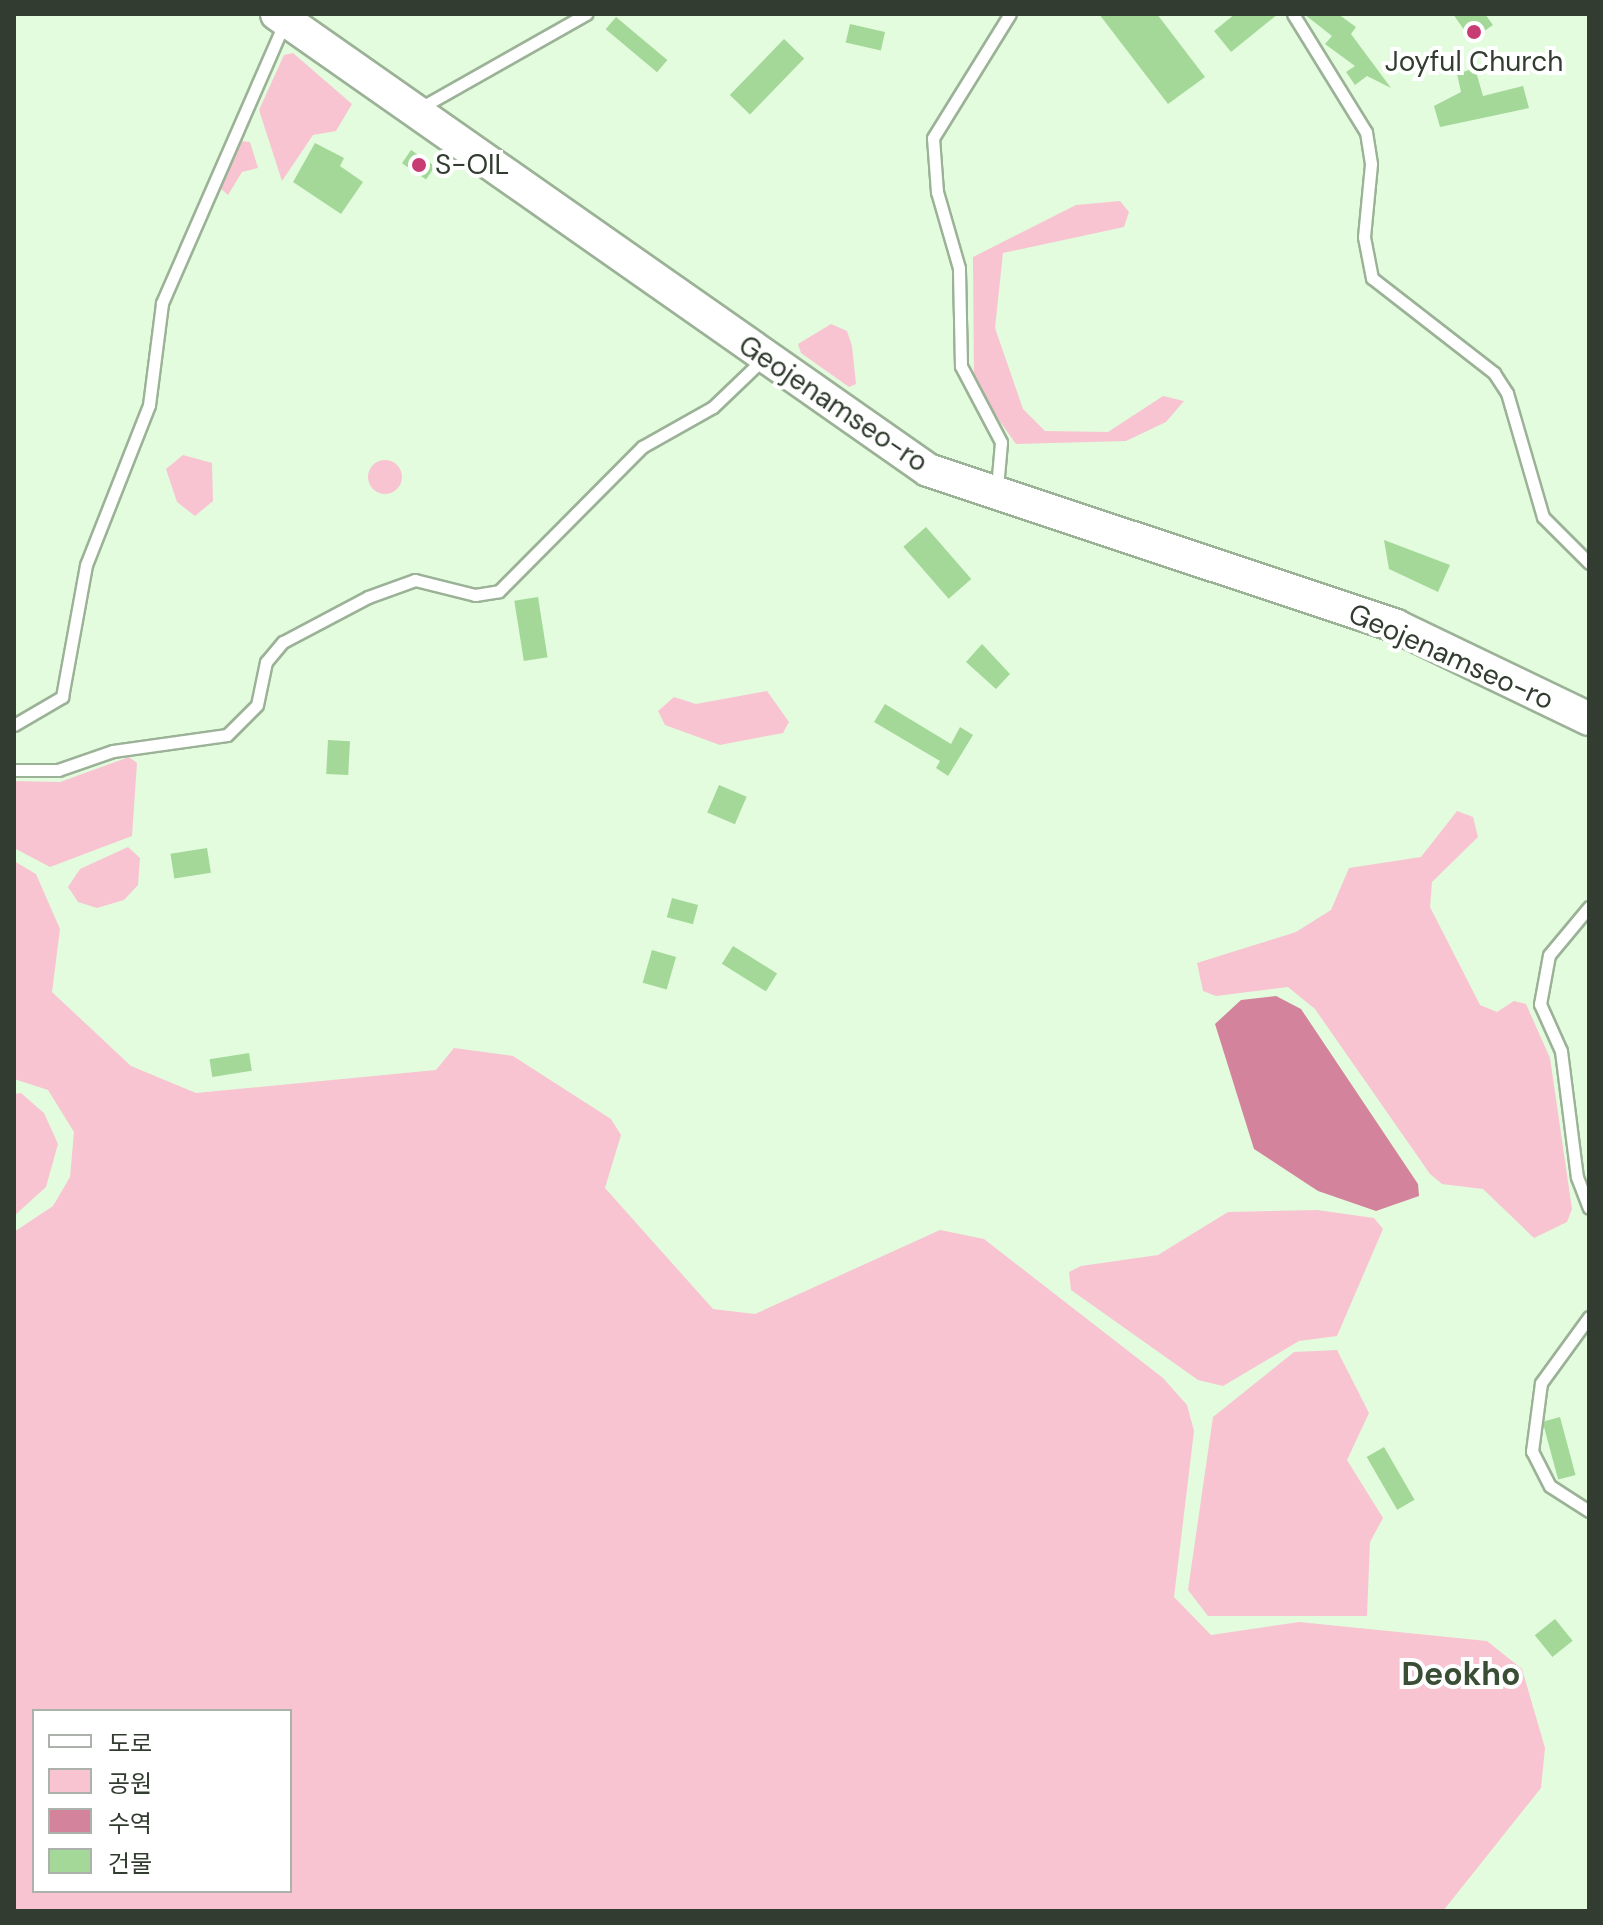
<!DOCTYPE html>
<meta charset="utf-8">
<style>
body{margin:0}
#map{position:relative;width:1603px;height:1925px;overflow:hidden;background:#e3fcde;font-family:"DM Sans","Noto Sans KR",sans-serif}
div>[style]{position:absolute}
.green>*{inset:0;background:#f8c4d2}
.round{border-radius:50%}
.water>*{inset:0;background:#d3839b}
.building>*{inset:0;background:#a3d898;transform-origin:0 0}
.roads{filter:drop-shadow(2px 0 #9bb297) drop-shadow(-2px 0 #9bb297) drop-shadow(0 2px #9bb297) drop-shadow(0 -2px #9bb297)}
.service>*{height:11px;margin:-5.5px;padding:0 5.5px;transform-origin:5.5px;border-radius:5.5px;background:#fff}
.secondary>*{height:32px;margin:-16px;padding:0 16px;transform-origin:16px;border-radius:16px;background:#fff}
.dots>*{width:22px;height:22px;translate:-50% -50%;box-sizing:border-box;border:4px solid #fff;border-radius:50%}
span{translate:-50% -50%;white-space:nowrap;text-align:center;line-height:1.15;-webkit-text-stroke:8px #fff;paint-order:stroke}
.poi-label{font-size:28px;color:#323c30}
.left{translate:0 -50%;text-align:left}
.street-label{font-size:28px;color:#323c30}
.quarter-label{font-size:32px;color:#3a4e36;font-weight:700}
.frame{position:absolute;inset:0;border:16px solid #323c30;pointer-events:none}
.legend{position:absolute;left:32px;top:1709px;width:260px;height:184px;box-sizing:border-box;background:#fff;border:2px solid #adb1ac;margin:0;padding:10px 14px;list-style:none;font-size:24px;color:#323c30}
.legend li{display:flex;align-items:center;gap:16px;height:40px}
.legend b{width:40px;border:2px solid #adb1ac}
</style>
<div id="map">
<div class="green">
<div style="clip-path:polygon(293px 53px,352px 104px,336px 131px,313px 135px,282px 181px,259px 110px,284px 55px)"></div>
<div style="clip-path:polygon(241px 141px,250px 142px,258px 168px,242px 172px,228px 195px,220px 188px)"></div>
<div style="clip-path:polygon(1120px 201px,1129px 212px,1124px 227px,1003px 253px,995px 328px,1023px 409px,1045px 431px,1108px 432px,1163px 396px,1184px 401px,1166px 422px,1126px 441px,1016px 444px,974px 385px,973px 257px,1076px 205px)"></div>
<div style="clip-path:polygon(831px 324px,847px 331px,852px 346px,856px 384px,849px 387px,801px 353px,798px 344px)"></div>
<div style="clip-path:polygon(183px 455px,212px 463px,213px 501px,195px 516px,177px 502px,166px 469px)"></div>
<div class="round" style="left:368px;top:460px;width:34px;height:34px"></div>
<div style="clip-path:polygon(767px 691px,789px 722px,783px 733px,720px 745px,665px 725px,658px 711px,674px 697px,696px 704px)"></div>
<div style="clip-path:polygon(129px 757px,137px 763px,132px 836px,50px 867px,14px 848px,14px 781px,60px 782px)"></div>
<div style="clip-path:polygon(1457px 811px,1473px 817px,1478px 837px,1432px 882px,1430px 907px,1480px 1005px,1497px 1012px,1514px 1001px,1526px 1004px,1550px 1058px,1572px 1209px,1567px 1222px,1534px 1238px,1483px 1189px,1442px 1184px,1430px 1174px,1315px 1009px,1288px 987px,1216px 996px,1203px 991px,1197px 963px,1296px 932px,1331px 910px,1349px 868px,1421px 857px)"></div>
<div style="clip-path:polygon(128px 847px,140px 858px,138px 885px,124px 900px,97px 908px,78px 902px,68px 887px,80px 869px)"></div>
<div style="clip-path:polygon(evenodd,14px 861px,36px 874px,60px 929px,52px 992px,131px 1066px,196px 1093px,436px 1070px,454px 1048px,513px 1056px,611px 1119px,621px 1135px,605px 1188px,713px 1309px,755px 1314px,940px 1230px,984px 1239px,1163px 1378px,1187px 1405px,1194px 1431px,1174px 1597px,1211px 1635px,1299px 1622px,1487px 1641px,1522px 1669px,1545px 1748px,1541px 1788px,1443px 1911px,14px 1911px,14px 1232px,53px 1206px,70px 1177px,74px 1132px,48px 1090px,14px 1079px,14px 861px,34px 1711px,290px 1711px,290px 1891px,34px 1891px,34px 1711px)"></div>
<div style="clip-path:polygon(21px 1093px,44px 1113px,58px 1144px,46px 1187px,14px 1216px,14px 1094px)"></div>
<div style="clip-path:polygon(1317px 1210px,1374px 1218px,1383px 1229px,1337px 1336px,1299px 1341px,1223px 1386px,1198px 1380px,1071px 1290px,1069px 1272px,1081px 1266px,1158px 1255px,1228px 1212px)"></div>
<div style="clip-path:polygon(1337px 1350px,1369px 1413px,1347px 1460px,1383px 1518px,1370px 1542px,1367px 1616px,1208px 1616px,1188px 1590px,1213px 1417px,1294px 1352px)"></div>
</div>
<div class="water">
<div style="clip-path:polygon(1276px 996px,1301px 1009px,1418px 1184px,1419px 1196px,1376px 1211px,1318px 1191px,1254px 1149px,1215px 1024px,1241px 1000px)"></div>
</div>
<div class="building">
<div style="clip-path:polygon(1099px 14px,1157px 14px,1205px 77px,1168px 104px)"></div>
<div style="clip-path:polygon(1235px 14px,1278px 14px,1231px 52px,1214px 31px)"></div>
<div style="clip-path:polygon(1304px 14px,1338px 14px,1356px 27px,1351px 34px,1391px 88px,1367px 76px,1355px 85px,1346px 72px,1355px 66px,1325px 44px,1332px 36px)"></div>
<div style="clip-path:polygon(1453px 14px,1485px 14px,1493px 25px,1471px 40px)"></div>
<div style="left:616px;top:17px;width:67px;height:16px;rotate:40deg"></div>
<div style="left:850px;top:24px;width:36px;height:19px;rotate:13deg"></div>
<div style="left:784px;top:39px;width:28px;height:78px;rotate:44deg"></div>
<div style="clip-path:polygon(1475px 68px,1483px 96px,1523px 86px,1529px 108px,1440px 127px,1434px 106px,1461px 92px,1457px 74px)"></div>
<div style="clip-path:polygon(315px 143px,344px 158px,340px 166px,363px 182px,341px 214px,293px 182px)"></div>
<div style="left:411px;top:150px;width:29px;height:16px;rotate:34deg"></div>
<div style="left:926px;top:527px;width:69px;height:30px;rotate:49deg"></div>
<div style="clip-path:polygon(1384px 540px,1450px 565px,1438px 592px,1389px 569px)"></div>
<div style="left:538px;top:597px;width:61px;height:24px;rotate:81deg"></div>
<div style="clip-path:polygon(982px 644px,1010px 674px,996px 689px,966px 662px)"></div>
<div style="clip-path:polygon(885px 704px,951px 744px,960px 727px,973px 735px,948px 776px,936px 768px,940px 761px,874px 722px)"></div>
<div style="left:328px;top:740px;width:22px;height:34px;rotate:3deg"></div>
<div style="left:719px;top:785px;width:30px;height:30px;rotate:23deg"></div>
<div style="left:207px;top:848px;width:25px;height:37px;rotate:81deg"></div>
<div style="left:672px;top:898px;width:27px;height:20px;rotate:15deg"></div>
<div style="left:733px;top:946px;width:52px;height:21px;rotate:32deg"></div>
<div style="left:652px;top:950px;width:25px;height:34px;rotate:16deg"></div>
<div style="left:249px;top:1053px;width:18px;height:40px;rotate:81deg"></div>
<div style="left:1560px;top:1417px;width:60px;height:18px;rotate:75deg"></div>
<div style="left:1384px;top:1447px;width:61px;height:20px;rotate:60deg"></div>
<div style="left:1555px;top:1619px;width:28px;height:26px;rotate:51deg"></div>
</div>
<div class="roads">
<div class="service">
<div style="left:1293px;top:14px;width:139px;rotate:58.3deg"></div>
<div style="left:1366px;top:132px;width:32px;rotate:81deg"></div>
<div style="left:1371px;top:164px;width:73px;rotate:95.5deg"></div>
<div style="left:1364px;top:237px;width:42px;rotate:79deg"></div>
<div style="left:1372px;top:278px;width:155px;rotate:37.9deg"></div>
<div style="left:1494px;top:373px;width:24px;rotate:57deg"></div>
<div style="left:1507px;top:393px;width:129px;rotate:73.8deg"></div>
<div style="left:1543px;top:517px;width:65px;rotate:45deg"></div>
<div style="left:420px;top:108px;width:191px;rotate:-29.5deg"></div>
<div style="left:997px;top:488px;width:46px;rotate:-85deg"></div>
<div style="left:1001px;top:442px;width:86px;rotate:-117.8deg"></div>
<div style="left:961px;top:366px;width:98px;rotate:-91.2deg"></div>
<div style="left:959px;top:268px;width:79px;rotate:-106.1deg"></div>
<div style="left:937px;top:192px;width:54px;rotate:-94.2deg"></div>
<div style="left:933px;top:138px;width:146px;rotate:-58.2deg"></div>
<div style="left:14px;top:725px;width:56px;rotate:-30.3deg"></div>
<div style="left:62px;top:697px;width:134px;rotate:-79.7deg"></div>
<div style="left:86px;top:565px;width:172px;rotate:-68.5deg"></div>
<div style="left:149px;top:405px;width:103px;rotate:-82.7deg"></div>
<div style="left:162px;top:303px;width:307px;rotate:-66.4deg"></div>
<div style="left:14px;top:770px;width:44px"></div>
<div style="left:58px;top:770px;width:58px;rotate:-19.1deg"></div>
<div style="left:113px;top:751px;width:115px;rotate:-8deg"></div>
<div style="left:227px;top:735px;width:42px;rotate:-45deg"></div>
<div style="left:257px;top:705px;width:44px;rotate:-78.2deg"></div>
<div style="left:266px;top:662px;width:26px;rotate:-50deg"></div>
<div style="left:283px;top:642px;width:96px;rotate:-27.9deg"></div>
<div style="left:368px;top:597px;width:50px;rotate:-19.9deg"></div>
<div style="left:415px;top:580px;width:62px;rotate:14deg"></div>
<div style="left:475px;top:595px;width:24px;rotate:-9deg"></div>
<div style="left:499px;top:591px;width:203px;rotate:-45.2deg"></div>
<div style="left:642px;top:447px;width:81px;rotate:-29.4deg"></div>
<div style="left:713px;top:407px;width:69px;rotate:-43.8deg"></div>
<div style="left:1589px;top:907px;width:62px;rotate:129.8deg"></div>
<div style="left:1549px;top:955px;width:50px;rotate:100.4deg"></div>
<div style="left:1540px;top:1004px;width:51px;rotate:65.9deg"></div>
<div style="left:1561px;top:1051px;width:127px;rotate:82.8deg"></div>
<div style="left:1577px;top:1177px;width:33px;rotate:69deg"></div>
<div style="left:1589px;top:1317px;width:82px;rotate:126deg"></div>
<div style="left:1541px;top:1383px;width:69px;rotate:97.5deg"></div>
<div style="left:1532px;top:1451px;width:39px;rotate:63deg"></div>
<div style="left:1550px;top:1486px;width:46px;rotate:32.7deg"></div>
</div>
<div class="secondary">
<div style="left:277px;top:14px;width:795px;rotate:35.01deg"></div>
<div style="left:928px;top:470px;width:493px;rotate:18.4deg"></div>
<div style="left:1396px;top:626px;width:214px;rotate:25.7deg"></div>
</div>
</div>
<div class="dots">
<div style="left:1474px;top:32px;background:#c73c72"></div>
<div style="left:419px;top:165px;background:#c73c72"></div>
</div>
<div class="poi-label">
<span style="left:1474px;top:62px">Joyful Church</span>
<span class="left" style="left:435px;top:165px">S-OIL</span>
</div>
<div class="street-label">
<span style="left:833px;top:404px;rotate:34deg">Geojenamseo-ro</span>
<span style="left:1451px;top:657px;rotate:24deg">Geojenamseo-ro</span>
</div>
<div class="quarter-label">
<span style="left:1461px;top:1674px">Deokho</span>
</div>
<div class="frame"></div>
<ul class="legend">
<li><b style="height:10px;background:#fff"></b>도로</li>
<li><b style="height:22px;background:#f8c4d2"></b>공원</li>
<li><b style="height:22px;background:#d3839b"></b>수역</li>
<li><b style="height:22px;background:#a3d898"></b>건물</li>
</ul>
</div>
